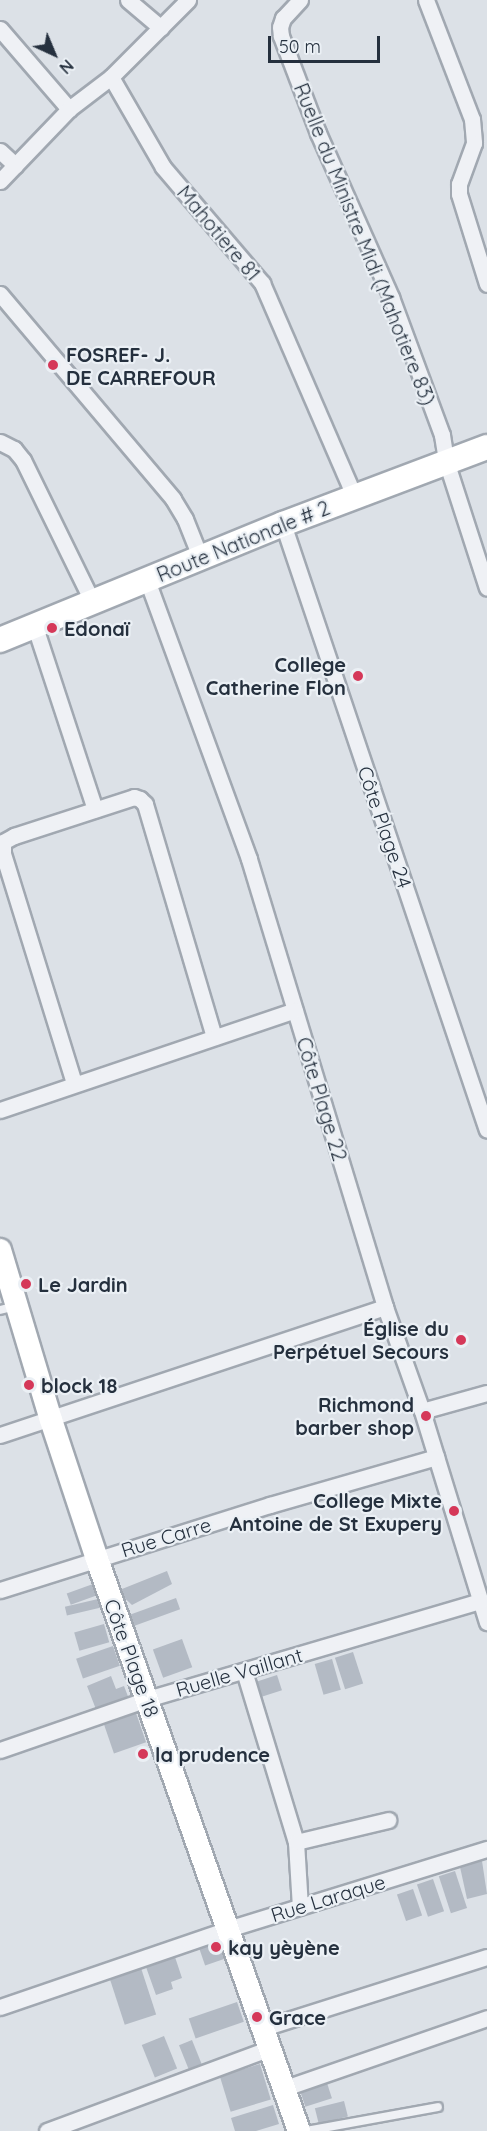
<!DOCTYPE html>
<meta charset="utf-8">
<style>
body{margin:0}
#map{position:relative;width:487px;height:2131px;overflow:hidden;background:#dce1e7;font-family:Quicksand,sans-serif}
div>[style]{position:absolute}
.building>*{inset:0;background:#b3bac4;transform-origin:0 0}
.roads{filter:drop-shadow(2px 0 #a1a8b1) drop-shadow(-2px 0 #a1a8b1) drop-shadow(0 2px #a1a8b1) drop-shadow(0 -2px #a1a8b1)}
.lane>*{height:8px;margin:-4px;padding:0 4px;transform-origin:4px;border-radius:4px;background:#eff1f5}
.street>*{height:15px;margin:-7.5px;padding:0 7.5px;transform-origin:7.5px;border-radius:7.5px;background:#eff1f5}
.secondary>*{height:22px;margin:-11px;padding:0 11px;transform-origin:11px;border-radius:11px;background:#fff}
.primary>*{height:24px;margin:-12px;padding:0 12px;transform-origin:12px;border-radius:12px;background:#fff}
.dots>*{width:16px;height:16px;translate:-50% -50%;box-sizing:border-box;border:3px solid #ebf0f5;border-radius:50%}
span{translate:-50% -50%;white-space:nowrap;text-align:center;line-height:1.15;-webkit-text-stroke:4.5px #ebf0f5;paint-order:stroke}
.street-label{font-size:20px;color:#25303e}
.poi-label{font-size:20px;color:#25303e;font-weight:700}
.left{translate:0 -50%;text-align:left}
.right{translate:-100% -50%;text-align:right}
.north{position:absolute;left:24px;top:24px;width:60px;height:60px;-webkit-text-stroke:4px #ebf0f5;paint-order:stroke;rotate:136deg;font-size:16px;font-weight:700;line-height:24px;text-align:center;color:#25303e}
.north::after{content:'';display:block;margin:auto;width:21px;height:27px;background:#25303e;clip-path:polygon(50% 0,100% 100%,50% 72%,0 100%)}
.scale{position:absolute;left:268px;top:36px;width:112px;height:27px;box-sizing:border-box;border:3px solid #25303e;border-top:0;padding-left:8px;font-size:18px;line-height:21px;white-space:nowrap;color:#25303e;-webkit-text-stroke:4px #ebf0f5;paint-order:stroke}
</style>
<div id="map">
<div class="building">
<div style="clip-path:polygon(167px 1571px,172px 1584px,132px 1605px,117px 1591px)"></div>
<div style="left:93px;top:1584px;width:12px;height:28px;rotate:70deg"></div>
<div style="left:176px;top:1598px;width:12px;height:55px;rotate:70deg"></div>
<div style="left:98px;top:1599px;width:9px;height:34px;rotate:77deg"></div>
<div style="left:104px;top:1624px;width:19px;height:31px;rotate:74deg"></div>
<div style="left:182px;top:1639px;width:30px;height:31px;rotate:70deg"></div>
<div style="left:113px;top:1646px;width:21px;height:39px;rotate:71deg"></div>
<div style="left:353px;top:1652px;width:33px;height:19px;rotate:72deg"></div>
<div style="left:332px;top:1659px;width:32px;height:18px;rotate:74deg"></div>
<div style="left:277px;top:1675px;width:16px;height:27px;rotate:72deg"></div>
<div style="clip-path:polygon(111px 1676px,116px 1689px,124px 1686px,129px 1699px,97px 1712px,87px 1686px)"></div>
<div style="left:136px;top:1713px;width:31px;height:34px;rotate:71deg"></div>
<div style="clip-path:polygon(482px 1861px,487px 1894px,467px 1899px,460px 1867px)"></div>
<div style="left:455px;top:1871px;width:39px;height:17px;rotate:72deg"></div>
<div style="left:433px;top:1879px;width:34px;height:17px;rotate:71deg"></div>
<div style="left:413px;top:1889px;width:28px;height:17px;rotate:71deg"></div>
<div style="left:221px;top:1941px;width:18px;height:23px;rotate:71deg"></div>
<div style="clip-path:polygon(175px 1957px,182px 1978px,171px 1982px,173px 1989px,156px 1995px,146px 1967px)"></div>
<div style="left:141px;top:1968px;width:49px;height:33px;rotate:72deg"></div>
<div style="left:237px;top:2002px;width:21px;height:51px;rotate:71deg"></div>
<div style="left:164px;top:2036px;width:35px;height:24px;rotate:68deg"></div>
<div style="left:192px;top:2040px;width:29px;height:14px;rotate:68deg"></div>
<div style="left:260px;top:2064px;width:37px;height:42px;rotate:73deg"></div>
<div style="left:327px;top:2083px;width:16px;height:28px;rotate:72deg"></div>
<div style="left:344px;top:2101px;width:16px;height:30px;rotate:76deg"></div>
<div style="clip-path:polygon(273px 2105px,279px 2124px,256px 2131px,235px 2131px,231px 2118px)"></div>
</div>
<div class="roads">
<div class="lane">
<div style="left:0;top:1310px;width:16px;rotate:-14deg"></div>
<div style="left:306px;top:2131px;width:134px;rotate:-10.3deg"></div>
</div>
<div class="street">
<div style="left:128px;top:0;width:43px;rotate:40.3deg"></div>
<div style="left:300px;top:0;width:25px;rotate:133deg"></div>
<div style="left:283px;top:18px;width:9px;rotate:108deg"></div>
<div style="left:280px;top:27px;width:9px;rotate:84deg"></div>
<div style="left:281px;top:36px;width:104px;rotate:69.1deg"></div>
<div style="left:318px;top:133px;width:180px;rotate:66deg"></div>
<div style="left:391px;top:297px;width:147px;rotate:69.7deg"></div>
<div style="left:442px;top:435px;width:26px;rotate:81deg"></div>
<div style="left:446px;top:461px;width:133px;rotate:72.1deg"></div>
<div style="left:426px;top:0;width:128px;rotate:68.9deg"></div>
<div style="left:472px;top:119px;width:24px;rotate:85deg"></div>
<div style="left:474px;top:143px;width:44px;rotate:110.1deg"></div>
<div style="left:459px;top:184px;width:10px;rotate:90deg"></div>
<div style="left:459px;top:194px;width:94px;rotate:72.7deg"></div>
<div style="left:0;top:29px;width:106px;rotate:49.2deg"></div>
<div style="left:111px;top:77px;width:104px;rotate:60deg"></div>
<div style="left:163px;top:167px;width:153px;rotate:49.5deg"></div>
<div style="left:262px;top:283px;width:232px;rotate:66.6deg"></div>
<div style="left:0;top:151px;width:21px;rotate:43deg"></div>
<div style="left:0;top:181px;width:100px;rotate:-46.2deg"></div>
<div style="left:69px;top:109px;width:53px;rotate:-37.3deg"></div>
<div style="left:111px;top:77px;width:109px;rotate:-45deg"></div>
<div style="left:0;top:294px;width:268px;rotate:49.8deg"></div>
<div style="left:173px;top:499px;width:23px;rotate:59deg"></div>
<div style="left:185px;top:519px;width:43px;rotate:68.2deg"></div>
<div style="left:0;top:442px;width:16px;rotate:27deg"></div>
<div style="left:14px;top:449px;width:14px;rotate:51deg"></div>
<div style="left:23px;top:460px;width:157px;rotate:63.9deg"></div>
<div style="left:283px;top:524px;width:639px;rotate:71.4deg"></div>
<div style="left:147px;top:580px;width:297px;rotate:69.9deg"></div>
<div style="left:249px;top:859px;width:468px;rotate:73.1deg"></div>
<div style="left:385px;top:1307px;width:110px;rotate:70.4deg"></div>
<div style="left:422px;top:1411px;width:221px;rotate:72.9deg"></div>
<div style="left:35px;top:627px;width:192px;rotate:71.8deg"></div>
<div style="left:74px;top:1083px;width:240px;rotate:-107.2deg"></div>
<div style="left:3px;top:854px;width:12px;rotate:-90deg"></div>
<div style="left:3px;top:842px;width:13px;rotate:-29deg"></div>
<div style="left:14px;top:836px;width:126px;rotate:-18deg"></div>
<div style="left:134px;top:797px;width:6px;rotate:18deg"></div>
<div style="left:140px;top:799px;width:7px;rotate:45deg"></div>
<div style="left:145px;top:804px;width:243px;rotate:73.5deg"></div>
<div style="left:0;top:1110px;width:311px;rotate:-18.7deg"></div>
<div style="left:422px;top:1411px;width:67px;rotate:-15.5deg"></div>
<div style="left:0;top:1435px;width:406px;rotate:-18.4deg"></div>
<div style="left:0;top:1590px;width:283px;rotate:-17.5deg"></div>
<div style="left:270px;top:1505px;width:173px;rotate:-16.1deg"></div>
<div style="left:244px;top:1671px;width:179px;rotate:73.1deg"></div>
<div style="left:296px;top:1842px;width:65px;rotate:86.5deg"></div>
<div style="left:0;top:1750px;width:156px;rotate:-19.1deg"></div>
<div style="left:147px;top:1699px;width:348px;rotate:-16.4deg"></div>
<div style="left:296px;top:1842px;width:95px;rotate:-13.4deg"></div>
<div style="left:0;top:2007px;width:241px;rotate:-18.9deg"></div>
<div style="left:228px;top:1929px;width:271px;rotate:-17.2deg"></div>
<div style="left:263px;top:2028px;width:235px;rotate:-17.6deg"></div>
<div style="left:285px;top:2088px;width:214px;rotate:-19.1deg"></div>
<div style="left:47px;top:2131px;width:238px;rotate:-20.4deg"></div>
</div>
<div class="secondary">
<div style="left:0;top:1250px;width:177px;rotate:73.3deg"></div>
<div style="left:51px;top:1420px;width:146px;rotate:71.7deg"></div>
<div style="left:97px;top:1559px;width:607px;rotate:70.55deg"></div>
</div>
<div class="primary">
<div style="left:0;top:640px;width:306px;rotate:-22.3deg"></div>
<div style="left:283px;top:524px;width:218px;rotate:-20.7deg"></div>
</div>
</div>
<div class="dots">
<div style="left:53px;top:365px;background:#d53859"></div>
<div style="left:52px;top:628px;background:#d53859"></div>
<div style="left:358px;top:676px;background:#d53859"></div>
<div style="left:26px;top:1284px;background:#d53859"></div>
<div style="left:461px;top:1340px;background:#d53859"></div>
<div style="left:29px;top:1385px;background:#d53859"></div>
<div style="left:426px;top:1416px;background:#d53859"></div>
<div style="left:454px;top:1511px;background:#d53859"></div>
<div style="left:143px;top:1754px;background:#d53859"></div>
<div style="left:216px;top:1947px;background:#d53859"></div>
<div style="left:257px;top:2017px;background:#d53859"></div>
</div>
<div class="street-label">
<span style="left:219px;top:233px;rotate:50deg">Mahotiere 81</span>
<span style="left:365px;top:244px;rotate:68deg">Ruelle du Ministre Midi (Mahotiere 83)</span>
<span style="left:243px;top:541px;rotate:-22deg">Route Nationale # 2</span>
<span style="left:385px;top:827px;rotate:71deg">Côte Plage 24</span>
<span style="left:322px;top:1099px;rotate:73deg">Côte Plage 22</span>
<span style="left:166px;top:1537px;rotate:-17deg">Rue Carre</span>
<span style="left:132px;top:1658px;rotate:70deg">Côte Plage 18</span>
<span style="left:239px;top:1672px;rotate:-16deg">Ruelle Vaillant</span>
<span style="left:328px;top:1898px;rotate:-17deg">Rue Laraque</span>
</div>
<div class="poi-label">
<span class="left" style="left:66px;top:366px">FOSREF- J.<br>DE CARREFOUR</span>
<span class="left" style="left:64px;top:628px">Edonaï</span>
<span class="right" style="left:346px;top:676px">College<br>Catherine Flon</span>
<span class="left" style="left:38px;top:1284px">Le Jardin</span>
<span class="right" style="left:449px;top:1340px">Église du<br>Perpétuel Secours</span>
<span class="left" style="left:41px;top:1385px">block 18</span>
<span class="right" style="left:414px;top:1416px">Richmond<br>barber shop</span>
<span class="right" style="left:442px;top:1512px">College Mixte<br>Antoine de St Exupery</span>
<span class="left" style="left:155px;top:1754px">la prudence</span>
<span class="left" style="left:228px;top:1947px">kay yèyène</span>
<span class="left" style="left:269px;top:2017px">Grace</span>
</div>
<div class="north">N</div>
<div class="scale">50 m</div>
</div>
